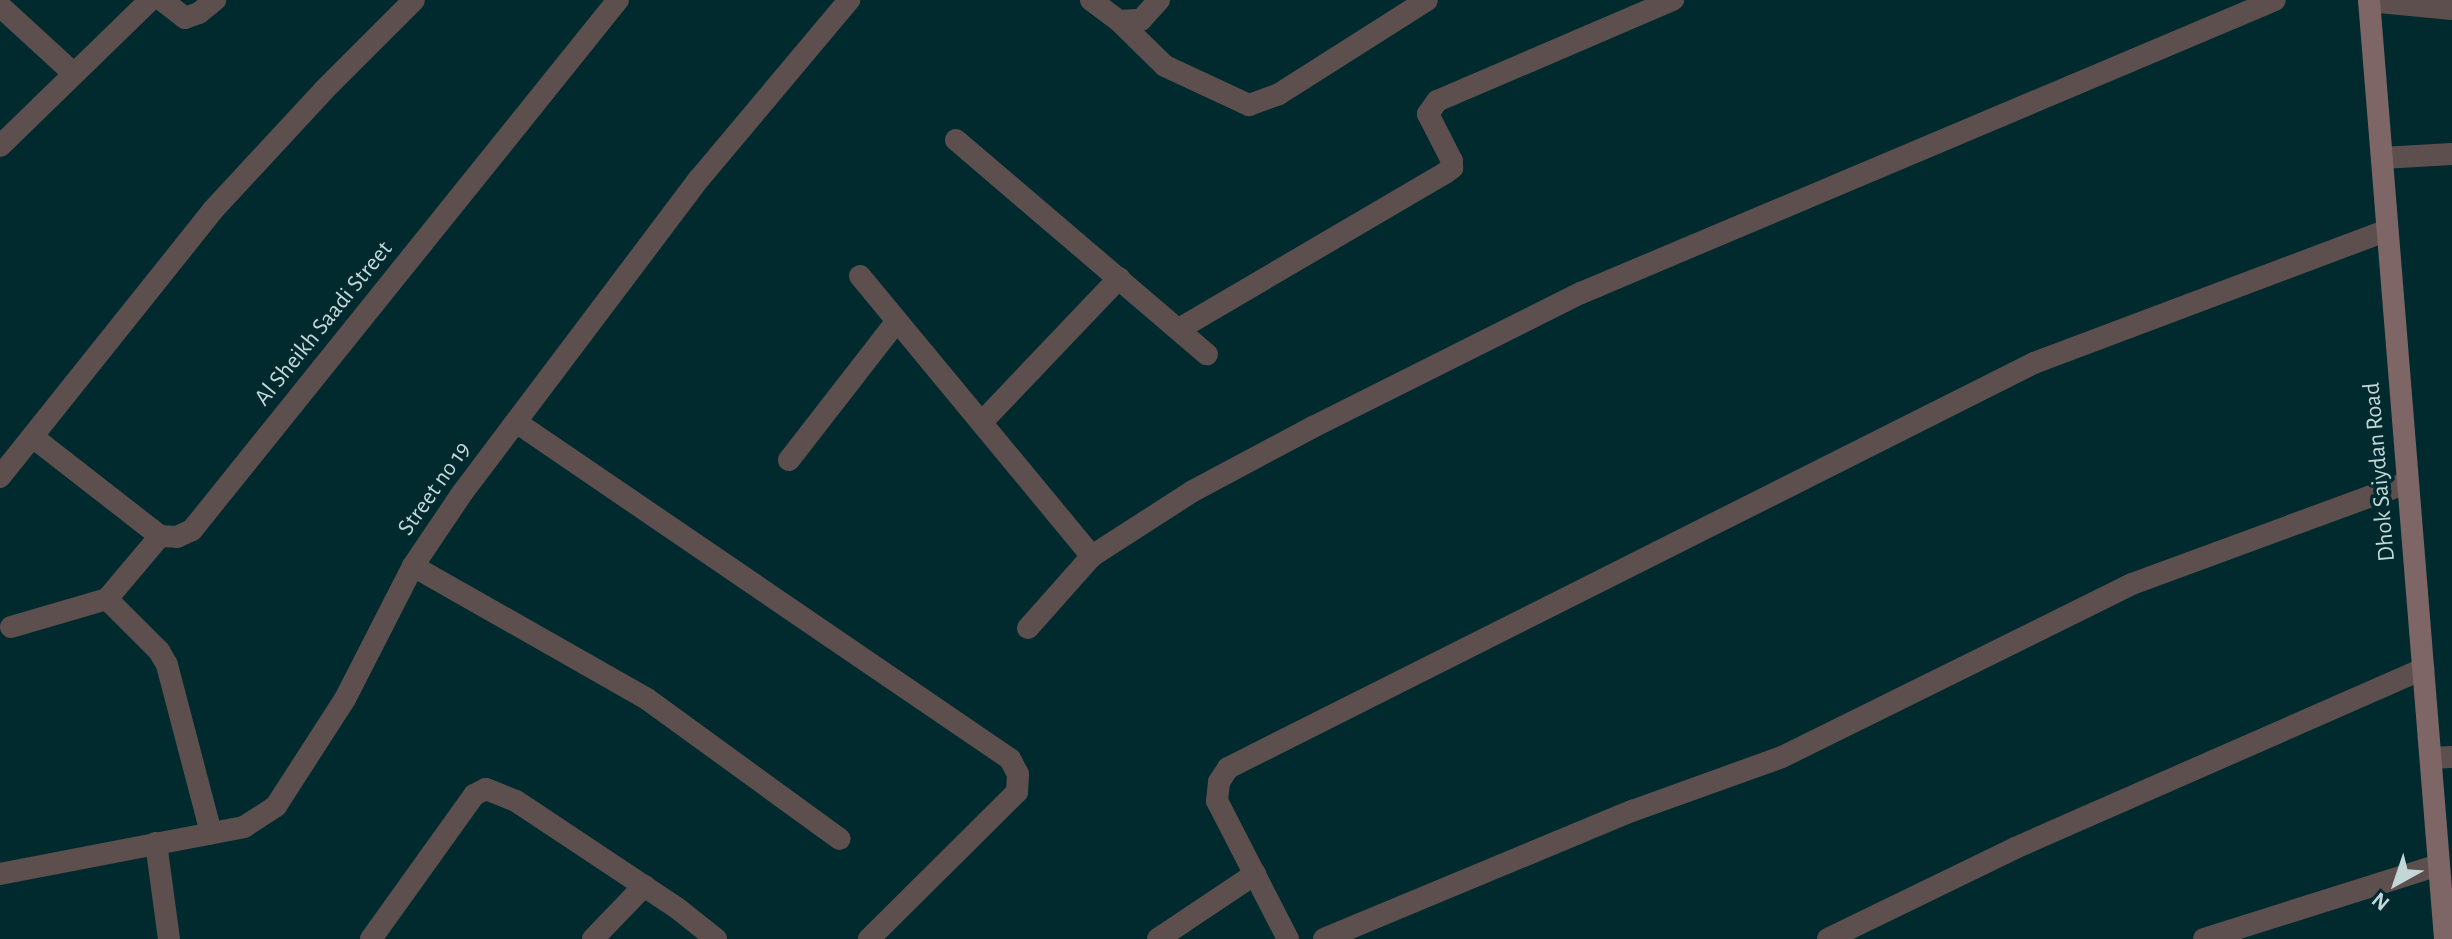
<!DOCTYPE html>
<style>
body{margin:0}
#map{position:relative;width:2452px;height:939px;overflow:hidden;background:#012a2e;font-family:"Alegreya Sans",sans-serif}
div>[style]{position:absolute}
.minor>*{height:22px;margin:-11px;padding:0 11px;transform-origin:11px;border-radius:11px;background:#5d4f4e}
.secondary>*{height:22px;margin:-11px;padding:0 11px;transform-origin:11px;border-radius:11px;background:#7d6665}
span{translate:-50% -50%;white-space:nowrap;text-align:center;line-height:1.15;-webkit-text-stroke:7px #012a2e;paint-order:stroke}
.street-label{font-size:24px;color:#c3d7d9}
.north{position:absolute;left:2356px;top:843px;width:80px;height:80px;-webkit-text-stroke:6px #012a2e;paint-order:stroke;rotate:220deg;font-size:22px;font-weight:700;line-height:32px;text-align:center;color:#c3d7d9}
.north::after{content:'';display:block;margin:auto;width:28px;height:36px;background:#c3d7d9;clip-path:polygon(50% 0,100% 100%,50% 72%,0 100%)}
</style>
<div id="map">
<div class="minor">
<div style="left:162px;top:0;width:29px;rotate:38deg"></div>
<div style="left:185px;top:18px;width:15px;rotate:-20deg"></div>
<div style="left:199px;top:13px;width:21px;rotate:-39deg"></div>
<div style="left:1091px;top:0;width:35px;rotate:37deg"></div>
<div style="left:1119px;top:21px;width:64px;rotate:44.4deg"></div>
<div style="left:1165px;top:66px;width:93px;rotate:24.9deg"></div>
<div style="left:1249px;top:105px;width:32px;rotate:-20deg"></div>
<div style="left:1279px;top:94px;width:175px;rotate:-32.4deg"></div>
<div style="left:2369px;top:1px;width:83px;rotate:5.5deg"></div>
<div style="left:0;top:6px;width:99px;rotate:42.5deg"></div>
<div style="left:1119px;top:21px;width:22px;rotate:-3deg"></div>
<div style="left:1141px;top:20px;width:27px;rotate:-48deg"></div>
<div style="left:956px;top:140px;width:330px;rotate:40.5deg"></div>
<div style="left:0;top:146px;width:209px;rotate:-44.2deg"></div>
<div style="left:2382px;top:158px;width:70px;rotate:-3.3deg"></div>
<div style="left:860px;top:276px;width:364px;rotate:50.4deg"></div>
<div style="left:1179px;top:329px;width:308px;rotate:-30.4deg"></div>
<div style="left:1445px;top:173px;width:9px;rotate:-36deg"></div>
<div style="left:1452px;top:168px;width:7px;rotate:-90deg"></div>
<div style="left:1452px;top:161px;width:53px;rotate:-117.1deg"></div>
<div style="left:1428px;top:114px;width:16px;rotate:-55deg"></div>
<div style="left:1437px;top:101px;width:257px;rotate:-23.2deg"></div>
<div style="left:516px;top:422px;width:598px;rotate:34.3deg"></div>
<div style="left:1010px;top:759px;width:17px;rotate:62deg"></div>
<div style="left:1018px;top:774px;width:18px;rotate:93deg"></div>
<div style="left:1017px;top:792px;width:209px;rotate:135.2deg"></div>
<div style="left:982px;top:422px;width:199px;rotate:-46.4deg"></div>
<div style="left:34px;top:438px;width:160px;rotate:37.9deg"></div>
<div style="left:160px;top:536px;width:17px;rotate:3deg"></div>
<div style="left:177px;top:537px;width:17px;rotate:-25deg"></div>
<div style="left:192px;top:530px;width:680px;rotate:-51.21deg"></div>
<div style="left:789px;top:460px;width:176px;rotate:-52.2deg"></div>
<div style="left:0;top:477px;width:342px;rotate:-51.4deg"></div>
<div style="left:213px;top:210px;width:163px;rotate:-47.2deg"></div>
<div style="left:324px;top:90px;width:127px;rotate:-45deg"></div>
<div style="left:413px;top:566px;width:269px;rotate:29.6deg"></div>
<div style="left:647px;top:699px;width:238px;rotate:36deg"></div>
<div style="left:107px;top:599px;width:74px;rotate:45deg"></div>
<div style="left:159px;top:651px;width:16px;rotate:60deg"></div>
<div style="left:167px;top:665px;width:174px;rotate:75.3deg"></div>
<div style="left:11px;top:627px;width:100px;rotate:-16.3deg"></div>
<div style="left:107px;top:599px;width:82px;rotate:-49.9deg"></div>
<div style="left:1028px;top:628px;width:96px;rotate:-48.4deg"></div>
<div style="left:1092px;top:556px;width:120px;rotate:-32.8deg"></div>
<div style="left:1193px;top:491px;width:136px;rotate:-28.1deg"></div>
<div style="left:1313px;top:427px;width:300px;rotate:-26.6deg"></div>
<div style="left:1581px;top:293px;width:753px;rotate:-22.89deg"></div>
<div style="left:2431px;top:758px;width:21px;rotate:-3deg"></div>
<div style="left:156px;top:843px;width:97px;rotate:82.3deg"></div>
<div style="left:0;top:874px;width:248px;rotate:-10.9deg"></div>
<div style="left:244px;top:827px;width:38px;rotate:-33deg"></div>
<div style="left:276px;top:806px;width:127px;rotate:-57.2deg"></div>
<div style="left:345px;top:699px;width:149px;rotate:-62.9deg"></div>
<div style="left:413px;top:566px;width:89px;rotate:-56deg"></div>
<div style="left:463px;top:492px;width:392px;rotate:-53deg"></div>
<div style="left:699px;top:179px;width:234px;rotate:-50deg"></div>
<div style="left:371px;top:939px;width:177px;rotate:-54.4deg"></div>
<div style="left:474px;top:795px;width:13px;rotate:-27deg"></div>
<div style="left:486px;top:789px;width:32px;rotate:22deg"></div>
<div style="left:516px;top:801px;width:193px;rotate:33.6deg"></div>
<div style="left:677px;top:908px;width:50px;rotate:38.5deg"></div>
<div style="left:593px;top:939px;width:74px;rotate:-46.1deg"></div>
<div style="left:1158px;top:939px;width:117px;rotate:-33.8deg"></div>
<div style="left:1288px;top:939px;width:155px;rotate:-117.2deg"></div>
<div style="left:1217px;top:801px;width:19px;rotate:-84deg"></div>
<div style="left:1219px;top:782px;width:17px;rotate:-57deg"></div>
<div style="left:1228px;top:768px;width:902px;rotate:-26.68deg"></div>
<div style="left:2034px;top:363px;width:377px;rotate:-20.6deg"></div>
<div style="left:1324px;top:939px;width:334px;rotate:-22.6deg"></div>
<div style="left:1632px;top:811px;width:159px;rotate:-19.8deg"></div>
<div style="left:1782px;top:757px;width:390px;rotate:-26.3deg"></div>
<div style="left:2132px;top:584px;width:293px;rotate:-20.2deg"></div>
<div style="left:1828px;top:939px;width:208px;rotate:-25.9deg"></div>
<div style="left:2015px;top:848px;width:446px;rotate:-23.7deg"></div>
<div style="left:2204px;top:939px;width:246px;rotate:-17.5deg"></div>
</div>
<div class="secondary">
<div style="left:2369px;top:0;width:942px;rotate:85.37deg"></div>
</div>
<div class="street-label">
<span style="left:324px;top:324px;rotate:-51deg">Al Sheikh Saadi Street</span>
<span style="left:2380px;top:472px;rotate:-95deg">Dhok Saiydan Road</span>
<span style="left:435px;top:489px;rotate:-55deg">Street no 19</span>
</div>
<div class="north">N</div>
</div>
